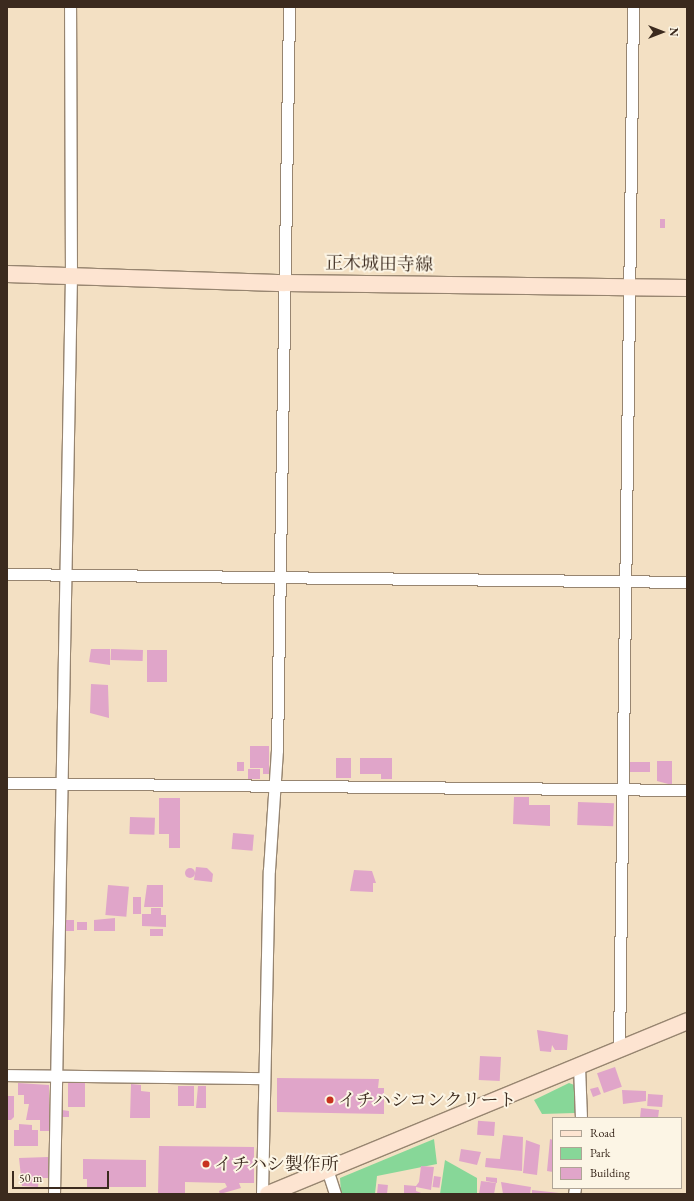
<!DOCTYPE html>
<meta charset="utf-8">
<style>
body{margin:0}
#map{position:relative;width:694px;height:1201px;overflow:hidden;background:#f3e0c3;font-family:"EB Garamond","Noto Serif JP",serif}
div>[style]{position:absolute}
.green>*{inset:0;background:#87d798}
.building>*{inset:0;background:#e0a5c9;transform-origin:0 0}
.round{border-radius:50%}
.roads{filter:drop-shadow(1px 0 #978570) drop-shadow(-1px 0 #978570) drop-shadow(0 1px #978570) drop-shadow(0 -1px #978570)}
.street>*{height:11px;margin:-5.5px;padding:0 5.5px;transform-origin:5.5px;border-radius:5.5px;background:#fff}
.secondary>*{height:16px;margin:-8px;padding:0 8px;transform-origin:8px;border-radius:8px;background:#fde4d1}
.dots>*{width:11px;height:11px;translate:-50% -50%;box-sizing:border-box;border:2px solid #fcf5e5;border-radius:50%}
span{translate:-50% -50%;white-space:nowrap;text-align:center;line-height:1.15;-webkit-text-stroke:4px #fcf5e5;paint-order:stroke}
.street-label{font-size:18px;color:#3b2a1e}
.poi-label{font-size:18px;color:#3b2a1e}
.left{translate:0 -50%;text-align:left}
.frame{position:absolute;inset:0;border:8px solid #3b2a1e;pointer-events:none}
.legend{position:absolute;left:552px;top:1117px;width:130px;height:72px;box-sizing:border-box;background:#fcf5e5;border:1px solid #afa495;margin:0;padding:5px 7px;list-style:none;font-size:12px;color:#3b2a1e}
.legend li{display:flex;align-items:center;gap:8px;height:20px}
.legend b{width:20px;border:1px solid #afa495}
.north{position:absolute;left:642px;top:12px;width:40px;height:40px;-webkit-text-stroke:3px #fcf5e5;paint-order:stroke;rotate:90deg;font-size:11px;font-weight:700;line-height:16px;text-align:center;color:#3b2a1e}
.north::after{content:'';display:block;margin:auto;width:14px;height:18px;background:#3b2a1e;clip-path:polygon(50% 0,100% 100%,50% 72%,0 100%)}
.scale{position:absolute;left:12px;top:1171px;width:97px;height:18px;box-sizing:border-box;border:2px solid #3b2a1e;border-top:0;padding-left:5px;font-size:12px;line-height:14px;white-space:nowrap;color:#3b2a1e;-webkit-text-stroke:3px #fcf5e5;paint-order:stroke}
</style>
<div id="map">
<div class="green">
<div style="clip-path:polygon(569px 1083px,577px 1086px,575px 1113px,542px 1114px,534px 1100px)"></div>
<div style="clip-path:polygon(434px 1139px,437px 1164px,377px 1176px,375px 1194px,341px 1194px,340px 1178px)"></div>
<div style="clip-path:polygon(445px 1160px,477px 1178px,477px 1194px,440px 1194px)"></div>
</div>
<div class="building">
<div style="left:660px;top:219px;width:5px;height:9px"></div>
<div style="clip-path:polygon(91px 649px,110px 649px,110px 665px,89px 662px)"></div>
<div style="left:111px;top:649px;width:32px;height:11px;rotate:2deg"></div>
<div style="left:147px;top:650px;width:20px;height:32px"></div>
<div style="clip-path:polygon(91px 684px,108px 685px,109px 718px,90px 713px)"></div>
<div style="clip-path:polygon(250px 746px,269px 746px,269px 774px,263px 774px,263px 768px,250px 768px)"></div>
<div style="left:336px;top:758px;width:15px;height:20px"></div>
<div style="clip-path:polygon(360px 758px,392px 758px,392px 779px,381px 779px,381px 774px,360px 774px)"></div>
<div style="clip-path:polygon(657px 761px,672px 761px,672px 785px,657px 781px)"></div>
<div style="left:237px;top:762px;width:7px;height:9px"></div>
<div style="left:629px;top:762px;width:21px;height:10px"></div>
<div style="left:248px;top:769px;width:12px;height:10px"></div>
<div style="clip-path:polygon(514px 797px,529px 797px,529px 805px,550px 805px,550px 826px,513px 824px)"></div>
<div style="clip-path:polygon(159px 798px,180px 798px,180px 848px,169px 848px,169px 834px,159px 834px)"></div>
<div style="left:578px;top:802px;width:36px;height:23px;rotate:2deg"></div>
<div style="left:130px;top:817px;width:25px;height:17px;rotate:2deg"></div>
<div style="left:233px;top:833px;width:21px;height:16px;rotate:5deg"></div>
<div style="clip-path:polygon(196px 867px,207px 868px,213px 874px,212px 882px,194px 880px)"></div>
<div class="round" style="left:185px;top:868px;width:10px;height:10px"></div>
<div style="clip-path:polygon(354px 870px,372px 871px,376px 883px,373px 883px,373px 892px,350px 891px)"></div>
<div style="left:108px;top:885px;width:21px;height:30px;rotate:5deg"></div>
<div style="clip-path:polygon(147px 885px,163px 885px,163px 907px,144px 907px)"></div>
<div style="left:133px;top:897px;width:8px;height:17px"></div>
<div style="clip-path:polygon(151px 908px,161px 908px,161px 915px,166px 915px,166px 927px,142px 926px,142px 914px,151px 914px)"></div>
<div style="clip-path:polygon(115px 918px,115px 931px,94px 931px,94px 920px)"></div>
<div style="left:64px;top:920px;width:10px;height:11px"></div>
<div style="left:77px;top:922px;width:10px;height:8px"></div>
<div style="left:150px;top:929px;width:13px;height:7px"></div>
<div style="clip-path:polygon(537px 1030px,568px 1035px,567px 1050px,555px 1050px,552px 1045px,551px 1052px,540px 1051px)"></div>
<div style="left:480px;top:1056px;width:21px;height:24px;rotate:3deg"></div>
<div style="left:615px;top:1067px;width:21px;height:19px;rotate:71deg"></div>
<div style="clip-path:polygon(277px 1078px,379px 1079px,378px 1088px,384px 1088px,384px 1114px,277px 1112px)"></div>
<div style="clip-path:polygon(18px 1083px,49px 1085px,49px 1131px,40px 1131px,40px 1120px,26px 1120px,29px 1104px,24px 1104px,24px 1095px,18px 1095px)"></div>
<div style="left:68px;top:1083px;width:17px;height:24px"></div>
<div style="clip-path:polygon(131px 1084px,141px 1085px,141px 1091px,150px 1092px,150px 1118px,130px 1118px)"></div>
<div style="left:178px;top:1086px;width:16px;height:20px"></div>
<div style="clip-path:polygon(198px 1086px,206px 1086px,206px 1108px,196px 1108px)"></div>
<div style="clip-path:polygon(598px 1087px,601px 1094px,593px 1097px,590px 1089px)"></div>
<div style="clip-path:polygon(622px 1090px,646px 1091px,646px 1101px,623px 1104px)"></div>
<div style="left:648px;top:1094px;width:15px;height:12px;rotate:4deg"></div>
<div style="clip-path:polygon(7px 1096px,14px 1096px,14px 1117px,11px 1120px,7px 1120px)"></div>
<div style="clip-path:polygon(641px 1108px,659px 1110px,658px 1118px,640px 1118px)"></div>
<div style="clip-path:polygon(62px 1110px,69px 1111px,69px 1117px,62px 1117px)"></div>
<div style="left:495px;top:1122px;width:14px;height:17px;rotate:94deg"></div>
<div style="clip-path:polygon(19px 1124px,32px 1125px,32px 1130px,38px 1130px,38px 1146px,14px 1146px,14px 1130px,19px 1130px)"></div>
<div style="clip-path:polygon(503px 1135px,523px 1137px,522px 1171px,485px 1167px,486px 1158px,500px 1159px)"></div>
<div style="clip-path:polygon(550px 1139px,553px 1140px,553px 1172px,547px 1171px)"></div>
<div style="clip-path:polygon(526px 1140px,540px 1145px,537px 1175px,523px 1173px)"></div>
<div style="clip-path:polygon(159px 1146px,254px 1147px,254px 1183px,239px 1183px,241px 1188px,220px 1194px,219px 1191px,227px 1187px,225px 1183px,185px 1182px,185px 1194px,158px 1194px)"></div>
<div style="clip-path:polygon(461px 1149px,481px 1152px,477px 1165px,459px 1161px)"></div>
<div style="clip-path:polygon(48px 1157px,48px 1178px,39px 1178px,38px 1187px,22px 1186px,19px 1158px)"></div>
<div style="clip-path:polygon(83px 1159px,146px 1160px,146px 1187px,87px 1187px,87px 1179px,83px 1179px)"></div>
<div style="clip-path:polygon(421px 1166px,434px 1167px,431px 1190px,416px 1187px,416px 1191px,424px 1194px,404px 1194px,404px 1185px,416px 1186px,419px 1182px)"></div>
<div style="left:434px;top:1176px;width:7px;height:11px;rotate:8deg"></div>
<div style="clip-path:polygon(486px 1177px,497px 1178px,497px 1183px,486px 1181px)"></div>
<div style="clip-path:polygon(481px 1181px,496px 1183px,494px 1194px,479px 1194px)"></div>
<div style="clip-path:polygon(501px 1182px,531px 1187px,530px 1194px,503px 1194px)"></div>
<div style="left:378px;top:1184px;width:10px;height:10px;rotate:6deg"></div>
<div style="clip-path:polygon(532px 1190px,559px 1193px,559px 1194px,532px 1194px)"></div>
</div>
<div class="roads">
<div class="street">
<div style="left:7px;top:574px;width:680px;rotate:0.67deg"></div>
<div style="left:7px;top:783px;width:680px;rotate:0.59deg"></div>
<div style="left:619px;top:1049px;width:1042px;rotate:-89.23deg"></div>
<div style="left:579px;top:1066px;width:52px;rotate:87.8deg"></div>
<div style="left:7px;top:1075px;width:257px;rotate:0.7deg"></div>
<div style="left:327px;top:1169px;width:26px;rotate:72deg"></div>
<div style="left:54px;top:1194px;width:916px;rotate:-88.94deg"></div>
<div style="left:71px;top:278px;width:271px;rotate:-90.2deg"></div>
<div style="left:262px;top:1194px;width:324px;rotate:-88.8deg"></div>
<div style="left:269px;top:870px;width:120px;rotate:-86.2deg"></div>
<div style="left:277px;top:750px;width:743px;rotate:-89.07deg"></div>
<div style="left:574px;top:1194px;width:6px;rotate:-81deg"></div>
</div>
<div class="secondary">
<div style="left:7px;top:274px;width:278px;rotate:1.9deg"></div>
<div style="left:285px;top:283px;width:402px;rotate:0.7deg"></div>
<div style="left:268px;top:1194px;width:453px;rotate:-22.4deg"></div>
</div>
</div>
<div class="dots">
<div style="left:330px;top:1100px;background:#c8321e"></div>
<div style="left:206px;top:1164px;background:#c8321e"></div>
</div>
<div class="street-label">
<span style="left:379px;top:264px;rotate:1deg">正木城田寺線</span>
</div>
<div class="poi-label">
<span class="left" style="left:338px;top:1100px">イチハシコンクリート</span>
<span class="left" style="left:214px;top:1164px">イチハシ製作所</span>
</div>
<div class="frame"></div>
<ul class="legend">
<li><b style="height:5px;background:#fde4d1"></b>Road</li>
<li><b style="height:11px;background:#87d798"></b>Park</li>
<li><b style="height:11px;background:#e0a5c9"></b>Building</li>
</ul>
<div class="north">N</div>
<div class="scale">50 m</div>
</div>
